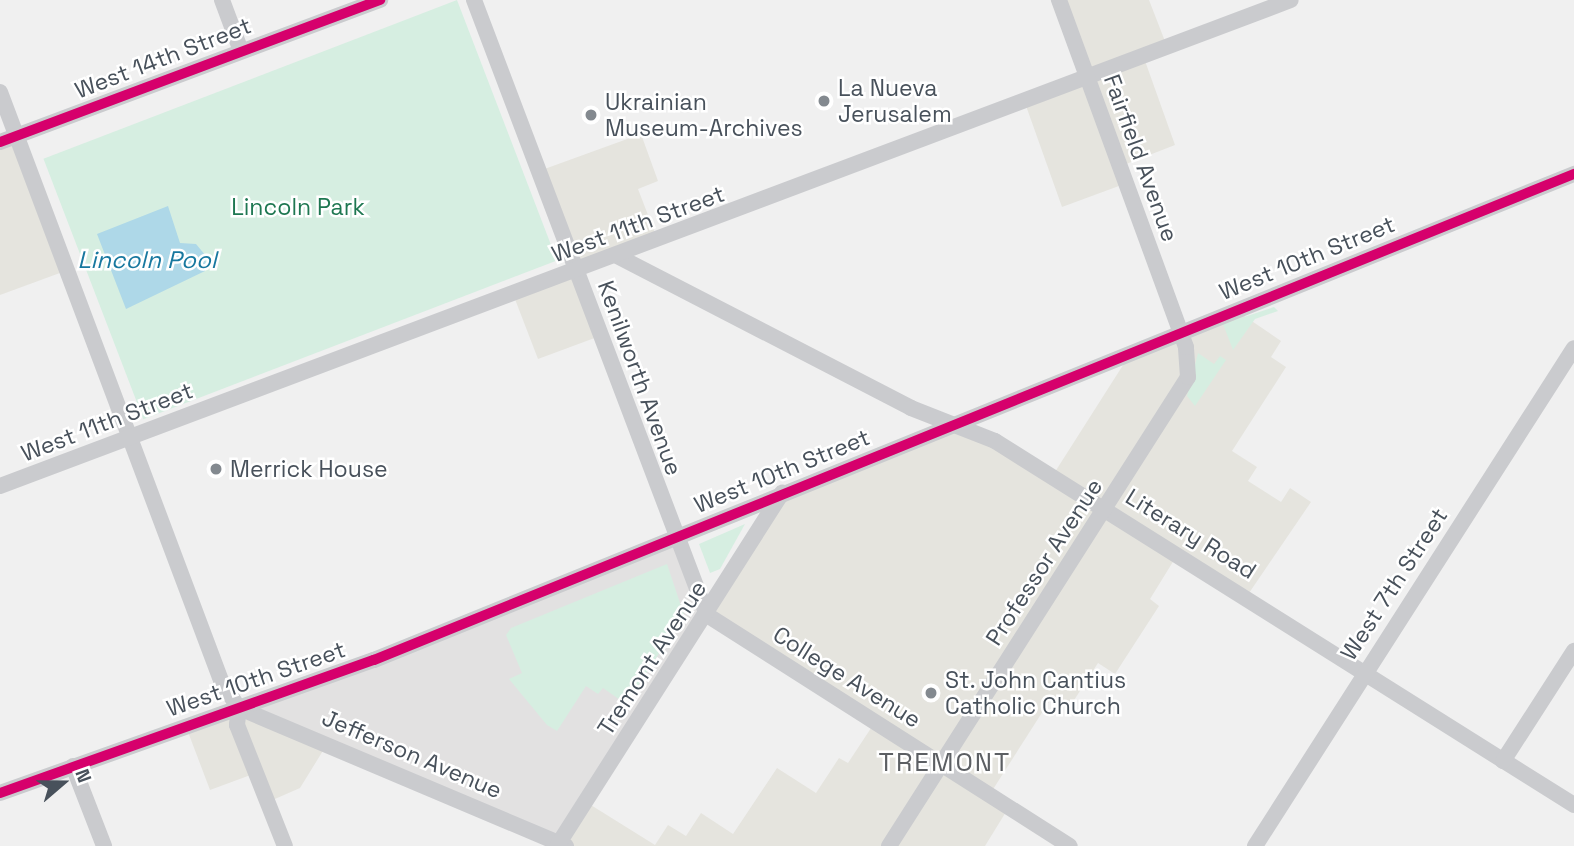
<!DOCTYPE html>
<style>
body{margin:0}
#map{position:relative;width:1574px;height:846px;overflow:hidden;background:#f0f0f0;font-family:"Space Grotesk",sans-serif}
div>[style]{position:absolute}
.commercial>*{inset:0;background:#e5e4de}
.education>*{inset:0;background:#e2e1e1}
.green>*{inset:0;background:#d6eee1;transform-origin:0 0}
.water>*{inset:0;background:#aed8e8}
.minor>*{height:16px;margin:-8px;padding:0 8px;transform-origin:8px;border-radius:8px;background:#cacbce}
.cycleway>*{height:10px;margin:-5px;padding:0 5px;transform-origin:5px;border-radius:5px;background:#d6006c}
.dots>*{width:19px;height:19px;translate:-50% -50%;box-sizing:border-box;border:4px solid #fff;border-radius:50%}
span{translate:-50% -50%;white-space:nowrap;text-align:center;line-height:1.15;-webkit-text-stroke:5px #fff;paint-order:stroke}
.street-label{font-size:23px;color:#48515b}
.poi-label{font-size:23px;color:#48515b}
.left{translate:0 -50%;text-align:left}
.park-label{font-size:23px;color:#1e7751}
.water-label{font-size:24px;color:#17789f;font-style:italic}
.quarter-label{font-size:26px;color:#5c5f63;letter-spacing:2px}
.north{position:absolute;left:28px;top:748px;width:70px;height:70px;-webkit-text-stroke:5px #fff;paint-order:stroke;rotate:70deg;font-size:19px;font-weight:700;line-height:28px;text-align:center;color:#48515b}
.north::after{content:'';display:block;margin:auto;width:24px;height:32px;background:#48515b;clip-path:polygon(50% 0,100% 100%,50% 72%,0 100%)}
</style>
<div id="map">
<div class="commercial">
<div style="clip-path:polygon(1059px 0,1149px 0,1168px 49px,1144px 58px,1175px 145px,1121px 166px,1127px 183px,1062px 207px,1025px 103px,1088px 79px)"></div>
<div style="clip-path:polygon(641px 134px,658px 181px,638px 189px,658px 241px,576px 271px,600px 336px,538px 359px,513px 294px,576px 271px,539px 171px)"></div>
<div style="clip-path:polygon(16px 136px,68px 270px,0 295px,0 142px)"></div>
<div style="clip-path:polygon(1234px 309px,1281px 341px,1271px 357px,1286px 367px,1232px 451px,1257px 467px,1248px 481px,1281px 502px,1290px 488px,1311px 502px,1247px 596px,1179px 552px,1150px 599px,1159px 606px,1115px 674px,1098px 663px,1069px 708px,1052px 697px,990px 794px,1009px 807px,985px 846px,558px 846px,586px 802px,655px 845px,668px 825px,686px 836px,701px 813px,733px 834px,777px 768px,816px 793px,839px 758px,848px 763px,875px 722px,707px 615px,782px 493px,952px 425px,1053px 475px,1132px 351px)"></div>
<div style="clip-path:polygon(218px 712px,329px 741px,300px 788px,268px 802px,256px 773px,210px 790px,185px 724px)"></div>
</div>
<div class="education">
<div style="clip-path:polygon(675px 537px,707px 615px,560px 842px,239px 708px)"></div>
</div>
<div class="green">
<div style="left:457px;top:0;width:279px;height:443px;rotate:69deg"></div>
<div style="clip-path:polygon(1274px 307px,1278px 311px,1255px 319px,1233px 350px,1223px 324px)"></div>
<div style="clip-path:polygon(1198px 353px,1214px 364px,1220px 356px,1226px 360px,1195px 406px,1187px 396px)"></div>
<div style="clip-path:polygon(745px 524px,720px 569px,710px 573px,699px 544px)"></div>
<div style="clip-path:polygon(667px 564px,684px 615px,626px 704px,603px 688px,598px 694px,586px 686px,557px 731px,547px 725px,509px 679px,522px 673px,506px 635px,511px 628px)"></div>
</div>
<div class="water">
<div style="clip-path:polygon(168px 206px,180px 243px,196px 244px,206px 256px,205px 271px,126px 309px,97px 234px)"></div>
</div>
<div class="minor">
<div style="left:222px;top:0;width:54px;rotate:69.6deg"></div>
<div style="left:474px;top:0;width:658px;rotate:69.25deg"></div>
<div style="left:707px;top:615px;width:430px;rotate:32.5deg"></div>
<div style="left:0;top:92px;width:631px;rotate:69.41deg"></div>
<div style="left:222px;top:683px;width:30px;rotate:56deg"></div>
<div style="left:0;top:142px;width:406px;rotate:-20.5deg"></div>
<div style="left:617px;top:256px;width:331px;rotate:27.3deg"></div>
<div style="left:911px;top:408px;width:90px;rotate:21.4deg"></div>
<div style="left:995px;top:441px;width:684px;rotate:32.16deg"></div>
<div style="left:0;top:486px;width:1379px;rotate:-20.63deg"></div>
<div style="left:239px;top:708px;width:355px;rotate:22.9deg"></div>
<div style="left:239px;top:708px;width:17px;rotate:97deg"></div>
<div style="left:237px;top:725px;width:130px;rotate:68.4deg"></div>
<div style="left:1503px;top:761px;width:131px;rotate:-57.2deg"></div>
<div style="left:73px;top:766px;width:86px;rotate:68.8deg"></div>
<div style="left:0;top:793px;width:397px;rotate:-19.6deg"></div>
<div style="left:374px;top:660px;width:1295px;rotate:-22.05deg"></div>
<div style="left:557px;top:846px;width:419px;rotate:-57.5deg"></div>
<div style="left:889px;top:846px;width:556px;rotate:-57.48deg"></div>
<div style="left:1188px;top:377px;width:30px;rotate:-94deg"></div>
<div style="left:1186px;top:347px;width:370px;rotate:-110.1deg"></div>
<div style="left:1255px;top:846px;width:591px;rotate:-57.36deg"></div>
</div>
<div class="cycleway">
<div style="left:0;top:142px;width:406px;rotate:-20.5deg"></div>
<div style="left:0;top:793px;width:397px;rotate:-19.6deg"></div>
<div style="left:374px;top:660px;width:1295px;rotate:-22.05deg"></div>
</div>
<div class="dots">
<div style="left:824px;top:101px;background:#83898f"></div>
<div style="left:591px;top:115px;background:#83898f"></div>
<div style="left:216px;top:469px;background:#83898f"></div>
<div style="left:931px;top:693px;background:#83898f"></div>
</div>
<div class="street-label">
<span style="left:163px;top:58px;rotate:-21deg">West 14th Street</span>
<span style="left:1141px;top:158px;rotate:70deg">Fairfield Avenue</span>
<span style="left:638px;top:224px;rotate:-20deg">West 11th Street</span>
<span style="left:1307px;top:258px;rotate:-22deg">West 10th Street</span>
<span style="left:640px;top:378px;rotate:70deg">Kenilworth Avenue</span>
<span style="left:107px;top:422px;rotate:-21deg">West 11th Street</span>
<span style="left:782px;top:471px;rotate:-22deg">West 10th Street</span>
<span style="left:1191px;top:534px;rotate:32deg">Literary Road</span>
<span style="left:1044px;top:562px;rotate:-57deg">Professor Avenue</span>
<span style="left:1394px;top:584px;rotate:-57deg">West 7th Street</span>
<span style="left:652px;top:658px;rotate:-57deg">Tremont Avenue</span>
<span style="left:847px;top:677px;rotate:32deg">College Avenue</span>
<span style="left:256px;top:679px;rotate:-19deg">West 10th Street</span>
<span style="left:412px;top:754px;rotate:23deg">Jefferson Avenue</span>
</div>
<div class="poi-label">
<span class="left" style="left:838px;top:101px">La Nueva<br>Jerusalem</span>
<span class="left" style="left:605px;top:115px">Ukrainian<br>Museum-Archives</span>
<span class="left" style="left:230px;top:469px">Merrick House</span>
<span class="left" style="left:945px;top:693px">St. John Cantius<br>Catholic Church</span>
</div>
<div class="park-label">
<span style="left:298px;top:207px">Lincoln Park</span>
</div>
<div class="water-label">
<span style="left:147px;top:260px">Lincoln Pool</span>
</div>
<div class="quarter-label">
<span style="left:945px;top:763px">TREMONT</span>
</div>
<div class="north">N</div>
</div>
